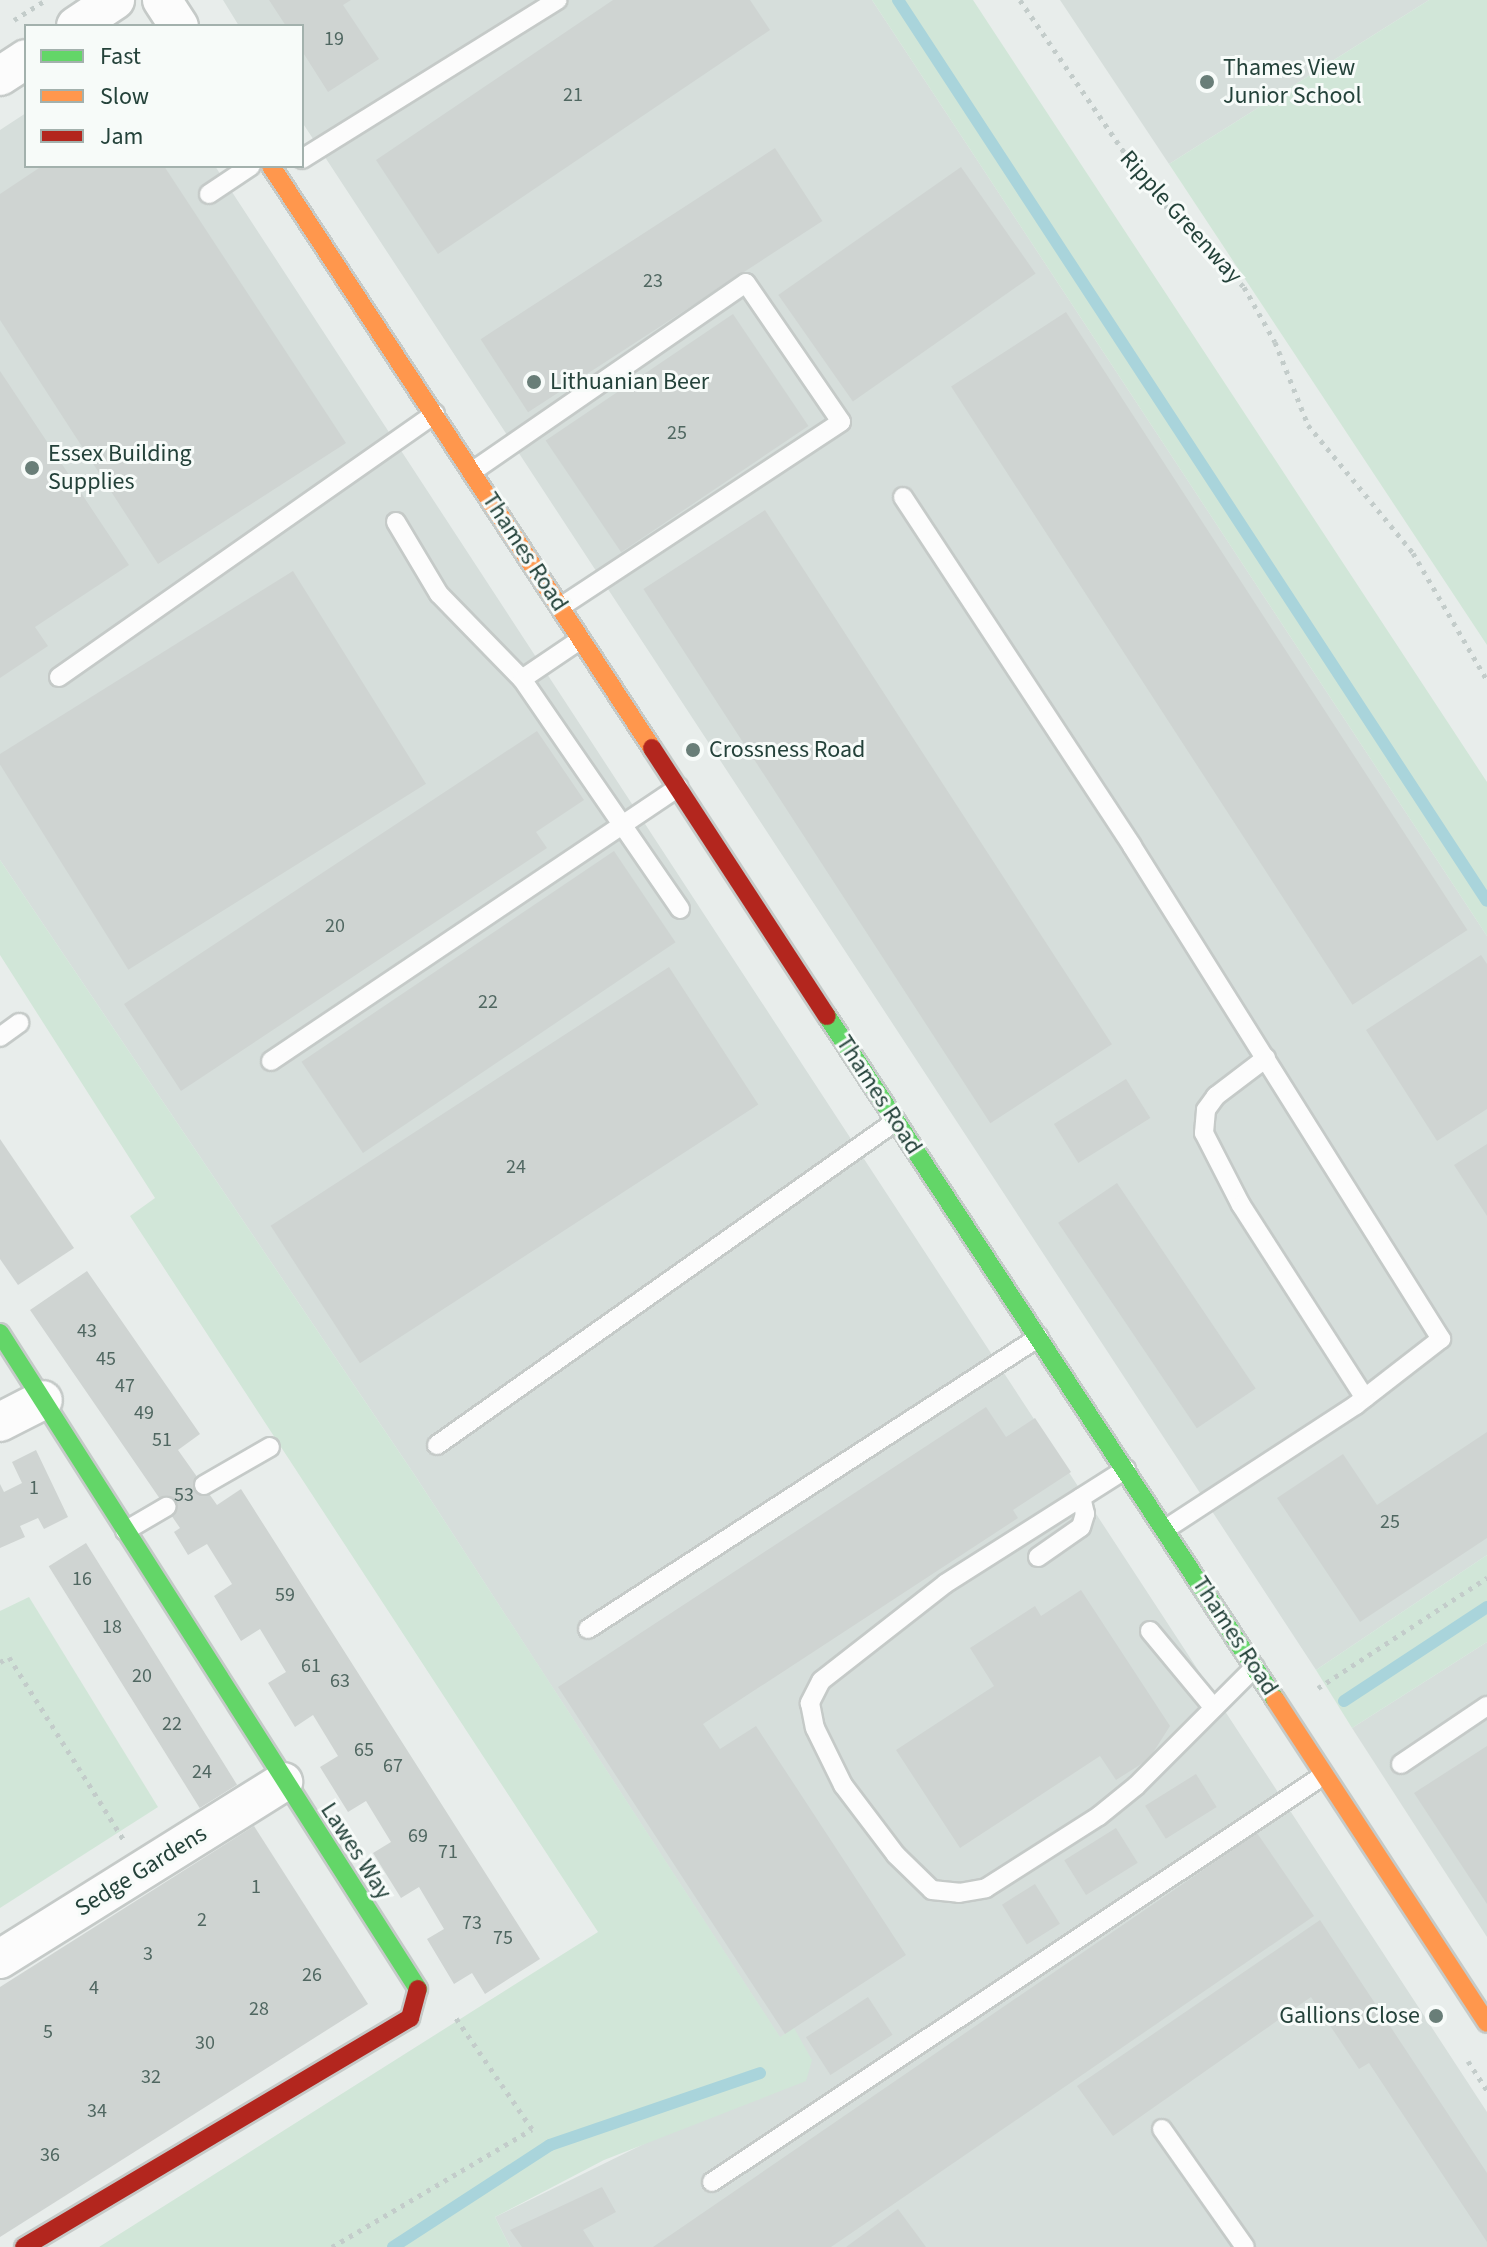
<!DOCTYPE html>
<style>
body{margin:0}
#map{position:relative;width:1487px;height:2247px;overflow:hidden;background:#e8edeb;font-family:"Source Sans 3",sans-serif}
div>[style]{position:absolute}
.built>*{inset:0;background:#d6dedb}
.green>*{inset:0;background:#d1e6d8}
.stream>*{height:12px;margin:-6px;padding:0 6px;transform-origin:6px;border-radius:6px;background:#a9d4db}
.building>*{inset:0;background:#cfd4d2;transform-origin:0 0}
.path>*{height:5px;margin-top:-2.5px;transform-origin:0;background:repeating-linear-gradient(90deg,#c3ccca 0 4px,transparent 0 10px)}
.roads{filter:drop-shadow(2px 0 #c5cac8) drop-shadow(-2px 0 #c5cac8) drop-shadow(0 2px #c5cac8) drop-shadow(0 -2px #c5cac8)}
.lane>*{height:18px;margin:-9px;padding:0 9px;transform-origin:9px;border-radius:9px;background:#fcfcfc}
.street>*{height:38px;margin:-19px;padding:0 19px;transform-origin:19px;border-radius:19px;background:#fcfcfc}
.fast>*{height:18px;margin:-9px;padding:0 9px;transform-origin:9px;border-radius:9px;background:#63d668}
.slow>*{height:18px;margin:-9px;padding:0 9px;transform-origin:9px;border-radius:9px;background:#ff974d}
.jam>*{height:18px;margin:-9px;padding:0 9px;transform-origin:9px;border-radius:9px;background:#b3261e}
.dots>*{width:22px;height:22px;translate:-50% -50%;box-sizing:border-box;border:4px solid #f7fbf9;border-radius:50%}
span{translate:-50% -50%;white-space:nowrap;text-align:center;line-height:1.15;-webkit-text-stroke:6px #f7fbf9;paint-order:stroke}
.number-label{font-size:20px;color:#506761}
.number-label span{-webkit-text-stroke-width:0}
.poi-label{font-size:24px;color:#24423a}
.left{translate:0 -50%;text-align:left}
.right{translate:-100% -50%;text-align:right}
.street-label{font-size:24px;color:#24423a}
.legend{position:absolute;left:24px;top:24px;width:280px;height:144px;box-sizing:border-box;background:#f7fbf9;border:2px solid #a3b1ad;margin:0;padding:10px 14px;list-style:none;font-size:24px;color:#24423a}
.legend li{display:flex;align-items:center;gap:16px;height:40px}
.legend b{width:40px;border:2px solid #a3b1ad}
</style>
<div id="map">
<div class="built">
<div style="clip-path:polygon(223px 0,872px 0,1487px 936px,1487px 1555px,1316px 1670px,302px 122px,302px 26px,239px 26px)"></div>
<div style="clip-path:polygon(1060px 0,1429px 0,1169px 164px)"></div>
<div style="clip-path:polygon(26px 113px,26px 166px,215px 166px,1487px 2112px,1487px 2247px,510px 2247px,495px 2217px,650px 2141px,780px 2038px,414px 1474px,0 860px,0 130px)"></div>
<div style="clip-path:polygon(1487px 1642px,1487px 1937px,1352px 1728px)"></div>
</div>
<div class="green">
<div style="clip-path:polygon(872px 0,973px 0,1487px 782px,1487px 936px)"></div>
<div style="clip-path:polygon(1429px 0,1487px 0,1487px 645px,1169px 164px)"></div>
<div style="clip-path:polygon(0 860px,414px 1474px,780px 2037px,794px 2028px,812px 2060px,806px 2081px,604px 2160px,495px 2217px,510px 2247px,99px 2247px,598px 1932px,130px 1216px,155px 1198px,0 955px)"></div>
<div style="clip-path:polygon(1487px 1555px,1487px 1642px,1352px 1728px,1316px 1670px)"></div>
<div style="clip-path:polygon(29px 1597px,158px 1807px,0 1908px,0 1611px)"></div>
</div>
<div class="stream">
<div style="left:898px;top:0;width:1076px;rotate:56.83deg"></div>
<div style="left:1344px;top:1701px;width:171px;rotate:-33.3deg"></div>
<div style="left:393px;top:2247px;width:187px;rotate:-33deg"></div>
<div style="left:550px;top:2145px;width:222px;rotate:-18.9deg"></div>
</div>
<div class="building">
<div style="clip-path:polygon(269px 0,351px 0,343px 5px,379px 59px,328px 92px,302px 51px,302px 26px,286px 26px)"></div>
<div style="clip-path:polygon(613px 0,750px 0,770px 30px,438px 254px,376px 160px)"></div>
<div style="left:775px;top:148px;width:87px;height:351px;rotate:57deg"></div>
<div style="clip-path:polygon(42px 166px,164px 166px,346px 443px,158px 564px,0 320px,0 194px)"></div>
<div style="left:961px;top:167px;width:130px;height:223px;rotate:55deg"></div>
<div style="left:1066px;top:312px;width:737px;height:137px;rotate:57deg"></div>
<div style="left:733px;top:314px;width:135px;height:226px;rotate:56deg"></div>
<div style="clip-path:polygon(0 371px,129px 565px,35px 627px,48px 646px,0 678px)"></div>
<div style="left:765px;top:510px;width:637px;height:145px;rotate:57deg"></div>
<div style="left:293px;top:571px;width:251px;height:351px;rotate:58deg"></div>
<div style="clip-path:polygon(537px 731px,584px 800px,536px 832px,547px 848px,181px 1091px,124px 1004px)"></div>
<div style="left:614px;top:851px;width:110px;height:377px;rotate:56deg"></div>
<div style="clip-path:polygon(1481px 955px,1487px 964px,1487px 1109px,1437px 1141px,1366px 1030px)"></div>
<div style="left:669px;top:967px;width:164px;height:475px;rotate:57deg"></div>
<div style="left:1126px;top:1079px;width:46px;height:85px;rotate:58deg"></div>
<div style="clip-path:polygon(0 1139px,74px 1248px,18px 1285px,0 1259px)"></div>
<div style="clip-path:polygon(1487px 1144px,1487px 1216px,1454px 1165px)"></div>
<div style="left:1117px;top:1183px;width:248px;height:71px;rotate:56deg"></div>
<div style="clip-path:polygon(87px 1271px,200px 1434px,178px 1450px,217px 1505px,241px 1489px,540px 1959px,485px 1994px,472px 1973px,454px 1984px,427px 1939px,444px 1929px,419px 1887px,401px 1898px,373px 1853px,391px 1842px,366px 1801px,348px 1812px,320px 1767px,338px 1756px,313px 1715px,295px 1727px,268px 1683px,286px 1672px,260px 1629px,241px 1641px,214px 1596px,232px 1584px,207px 1544px,188px 1555px,174px 1532px,180px 1528px,30px 1310px)"></div>
<div style="clip-path:polygon(986px 1407px,1006px 1437px,1035px 1418px,1071px 1472px,1013px 1510px,1018px 1518px,703px 1724px,720px 1749px,756px 1726px,906px 1955px,785px 2034px,558px 1687px)"></div>
<div style="clip-path:polygon(1487px 1432px,1487px 1538px,1360px 1622px,1277px 1498px,1343px 1454px,1377px 1505px)"></div>
<div style="clip-path:polygon(36px 1450px,68px 1517px,44px 1529px,38px 1518px,20px 1526px,25px 1537px,0 1548px,0 1484px,4px 1492px,22px 1483px,12px 1462px)"></div>
<div style="left:86px;top:1543px;width:285px;height:44px;rotate:58deg"></div>
<div style="clip-path:polygon(1081px 1590px,1170px 1726px,1149px 1759px,1116px 1780px,1100px 1756px,960px 1848px,896px 1750px,994px 1686px,970px 1648px,1035px 1606px,1041px 1616px)"></div>
<div style="clip-path:polygon(1487px 1746px,1487px 1904px,1414px 1793px)"></div>
<div style="left:1196px;top:1774px;width:39px;height:60px;rotate:58deg"></div>
<div style="clip-path:polygon(254px 1826px,368px 2004px,0 2237px,0 1987px)"></div>
<div style="left:1116px;top:1828px;width:41px;height:61px;rotate:58deg"></div>
<div style="clip-path:polygon(1257px 1833px,1314px 1916px,831px 2247px,653px 2247px)"></div>
<div style="left:1035px;top:1884px;width:47px;height:39px;rotate:58deg"></div>
<div style="clip-path:polygon(1320px 1920px,1487px 2173px,1487px 2242px,1369px 2063px,1359px 2069px,1311px 1997px,1113px 2136px,1077px 2086px)"></div>
<div style="left:868px;top:1997px;width:45px;height:74px;rotate:57deg"></div>
<div style="clip-path:polygon(602px 2187px,616px 2212px,583px 2230px,594px 2247px,522px 2247px,510px 2230px)"></div>
<div style="clip-path:polygon(898px 2209px,926px 2247px,846px 2247px)"></div>
</div>
<div class="path">
<div style="left:1020px;top:0;width:230px;rotate:55.6deg"></div>
<div style="left:1150px;top:190px;width:135px;rotate:45.9deg"></div>
<div style="left:1244px;top:287px;width:63px;rotate:60.6deg"></div>
<div style="left:1275px;top:342px;width:89px;rotate:68.3deg"></div>
<div style="left:1308px;top:425px;width:166px;rotate:50.6deg"></div>
<div style="left:1413px;top:553px;width:147px;rotate:59.8deg"></div>
<div style="left:14px;top:20px;width:34px;rotate:-32deg"></div>
<div style="left:0;top:1662px;width:10px;rotate:-29deg"></div>
<div style="left:9px;top:1657px;width:215px;rotate:57.9deg"></div>
<div style="left:1318px;top:1688px;width:202px;rotate:-33.1deg"></div>
<div style="left:1468px;top:2061px;width:35px;rotate:57deg"></div>
<div style="left:332px;top:2247px;width:232px;rotate:-30.5deg"></div>
<div style="left:532px;top:2129px;width:138px;rotate:-124.4deg"></div>
</div>
<div class="roads">
<div class="lane">
<div style="left:302px;top:159px;width:301px;rotate:-31.9deg"></div>
<div style="left:209px;top:194px;width:50px;rotate:-33.7deg"></div>
<div style="left:473px;top:471px;width:331px;rotate:-34.6deg"></div>
<div style="left:746px;top:283px;width:168px;rotate:55.6deg"></div>
<div style="left:841px;top:422px;width:336px;rotate:146.6deg"></div>
<div style="left:903px;top:497px;width:417px;rotate:56.7deg"></div>
<div style="left:1132px;top:846px;width:582px;rotate:57.92deg"></div>
<div style="left:1441px;top:1339px;width:108px;rotate:142.2deg"></div>
<div style="left:1356px;top:1405px;width:227px;rotate:146.9deg"></div>
<div style="left:396px;top:522px;width:84px;rotate:59.2deg"></div>
<div style="left:439px;top:594px;width:119px;rotate:45.7deg"></div>
<div style="left:522px;top:679px;width:279px;rotate:55.5deg"></div>
<div style="left:59px;top:677px;width:459px;rotate:-35deg"></div>
<div style="left:522px;top:679px;width:71px;rotate:-34.1deg"></div>
<div style="left:0;top:1037px;width:24px;rotate:-36deg"></div>
<div style="left:1266px;top:1058px;width:63px;rotate:142.8deg"></div>
<div style="left:1216px;top:1096px;width:17px;rotate:126deg"></div>
<div style="left:1206px;top:1110px;width:23px;rotate:95deg"></div>
<div style="left:1204px;top:1133px;width:81px;rotate:62.8deg"></div>
<div style="left:1241px;top:1205px;width:229px;rotate:57.3deg"></div>
<div style="left:271px;top:1061px;width:491px;rotate:-33.9deg"></div>
<div style="left:437px;top:1445px;width:562px;rotate:-35.22deg"></div>
<div style="left:1126px;top:1469px;width:214px;rotate:147.6deg"></div>
<div style="left:945px;top:1584px;width:157px;rotate:142deg"></div>
<div style="left:821px;top:1681px;width:25px;rotate:117deg"></div>
<div style="left:810px;top:1703px;width:25px;rotate:79deg"></div>
<div style="left:815px;top:1728px;width:64px;rotate:63.8deg"></div>
<div style="left:843px;top:1785px;width:88px;rotate:52.9deg"></div>
<div style="left:896px;top:1855px;width:50px;rotate:44.2deg"></div>
<div style="left:932px;top:1890px;width:27px;rotate:6deg"></div>
<div style="left:959px;top:1893px;width:27px;rotate:-10deg"></div>
<div style="left:986px;top:1888px;width:134px;rotate:-32.5deg"></div>
<div style="left:1099px;top:1816px;width:48px;rotate:-39deg"></div>
<div style="left:1136px;top:1786px;width:168px;rotate:-45deg"></div>
<div style="left:204px;top:1485px;width:76px;rotate:-29.9deg"></div>
<div style="left:125px;top:1531px;width:48px;rotate:-30.3deg"></div>
<div style="left:1038px;top:1557px;width:52px;rotate:-34.9deg"></div>
<div style="left:1081px;top:1527px;width:14px;rotate:-73deg"></div>
<div style="left:1085px;top:1514px;width:17px;rotate:-103deg"></div>
<div style="left:588px;top:1629px;width:537px;rotate:-32.92deg"></div>
<div style="left:1150px;top:1631px;width:100px;rotate:50.3deg"></div>
<div style="left:1401px;top:1764px;width:104px;rotate:-34deg"></div>
<div style="left:1162px;top:2129px;width:144px;rotate:54.9deg"></div>
<div style="left:712px;top:2182px;width:735px;rotate:-33.63deg"></div>
</div>
<div class="street">
<div style="left:162px;top:0;width:31px;rotate:57deg"></div>
<div style="left:76px;top:26px;width:47px;rotate:-33.7deg"></div>
<div style="left:0;top:76px;width:31px;rotate:-33deg"></div>
<div style="left:0;top:1422px;width:48px;rotate:-27.1deg"></div>
<div style="left:0;top:1959px;width:334px;rotate:-32deg"></div>
</div>
<div class="fast">
<div style="left:827px;top:1016px;width:817px;rotate:56.74deg"></div>
<div style="left:0;top:1333px;width:778px;rotate:57.49deg"></div>
</div>
<div class="slow">
<div style="left:271px;top:166px;width:696px;rotate:56.79deg"></div>
<div style="left:1275px;top:1699px;width:387px;rotate:56.8deg"></div>
</div>
<div class="jam">
<div style="left:652px;top:748px;width:320px;rotate:56.9deg"></div>
<div style="left:24px;top:2247px;width:449px;rotate:-30.7deg"></div>
<div style="left:410px;top:2018px;width:30px;rotate:-75deg"></div>
</div>
</div>
<div class="dots">
<div style="left:1207px;top:82px;background:#697e78"></div>
<div style="left:534px;top:382px;background:#697e78"></div>
<div style="left:32px;top:468px;background:#697e78"></div>
<div style="left:693px;top:750px;background:#697e78"></div>
<div style="left:1436px;top:2016px;background:#697e78"></div>
</div>
<div class="number-label">
<span style="left:334px;top:39px">19</span>
<span style="left:573px;top:95px">21</span>
<span style="left:653px;top:281px">23</span>
<span style="left:677px;top:433px">25</span>
<span style="left:335px;top:926px">20</span>
<span style="left:488px;top:1002px">22</span>
<span style="left:516px;top:1167px">24</span>
<span style="left:87px;top:1331px">43</span>
<span style="left:106px;top:1359px">45</span>
<span style="left:125px;top:1386px">47</span>
<span style="left:144px;top:1413px">49</span>
<span style="left:162px;top:1440px">51</span>
<span style="left:34px;top:1488px">1</span>
<span style="left:184px;top:1495px">53</span>
<span style="left:1390px;top:1522px">25</span>
<span style="left:82px;top:1579px">16</span>
<span style="left:285px;top:1595px">59</span>
<span style="left:112px;top:1627px">18</span>
<span style="left:311px;top:1666px">61</span>
<span style="left:142px;top:1676px">20</span>
<span style="left:340px;top:1681px">63</span>
<span style="left:172px;top:1724px">22</span>
<span style="left:364px;top:1750px">65</span>
<span style="left:393px;top:1766px">67</span>
<span style="left:202px;top:1772px">24</span>
<span style="left:418px;top:1836px">69</span>
<span style="left:448px;top:1852px">71</span>
<span style="left:256px;top:1887px">1</span>
<span style="left:202px;top:1920px">2</span>
<span style="left:472px;top:1923px">73</span>
<span style="left:503px;top:1938px">75</span>
<span style="left:148px;top:1954px">3</span>
<span style="left:312px;top:1975px">26</span>
<span style="left:94px;top:1988px">4</span>
<span style="left:259px;top:2009px">28</span>
<span style="left:48px;top:2032px">5</span>
<span style="left:205px;top:2043px">30</span>
<span style="left:151px;top:2077px">32</span>
<span style="left:97px;top:2111px">34</span>
<span style="left:50px;top:2155px">36</span>
</div>
<div class="poi-label">
<span class="left" style="left:1223px;top:82px">Thames View<br>Junior School</span>
<span class="left" style="left:550px;top:382px">Lithuanian Beer</span>
<span class="left" style="left:48px;top:468px">Essex Building<br>Supplies</span>
<span class="left" style="left:709px;top:750px">Crossness Road</span>
<span class="right" style="left:1420px;top:2016px">Gallions Close</span>
</div>
<div class="street-label">
<span style="left:1181px;top:217px;rotate:48deg">Ripple Greenway</span>
<span style="left:525px;top:552px;rotate:57deg">Thames Road</span>
<span style="left:879px;top:1095px;rotate:57deg">Thames Road</span>
<span style="left:1235px;top:1636px;rotate:57deg">Thames Road</span>
<span style="left:356px;top:1851px;rotate:57deg">Lawes Way</span>
<span style="left:141px;top:1871px;rotate:-32deg">Sedge Gardens</span>
</div>
<ul class="legend">
<li><b style="height:10px;background:#63d668"></b>Fast</li>
<li><b style="height:10px;background:#ff974d"></b>Slow</li>
<li><b style="height:10px;background:#b3261e"></b>Jam</li>
</ul>
</div>
